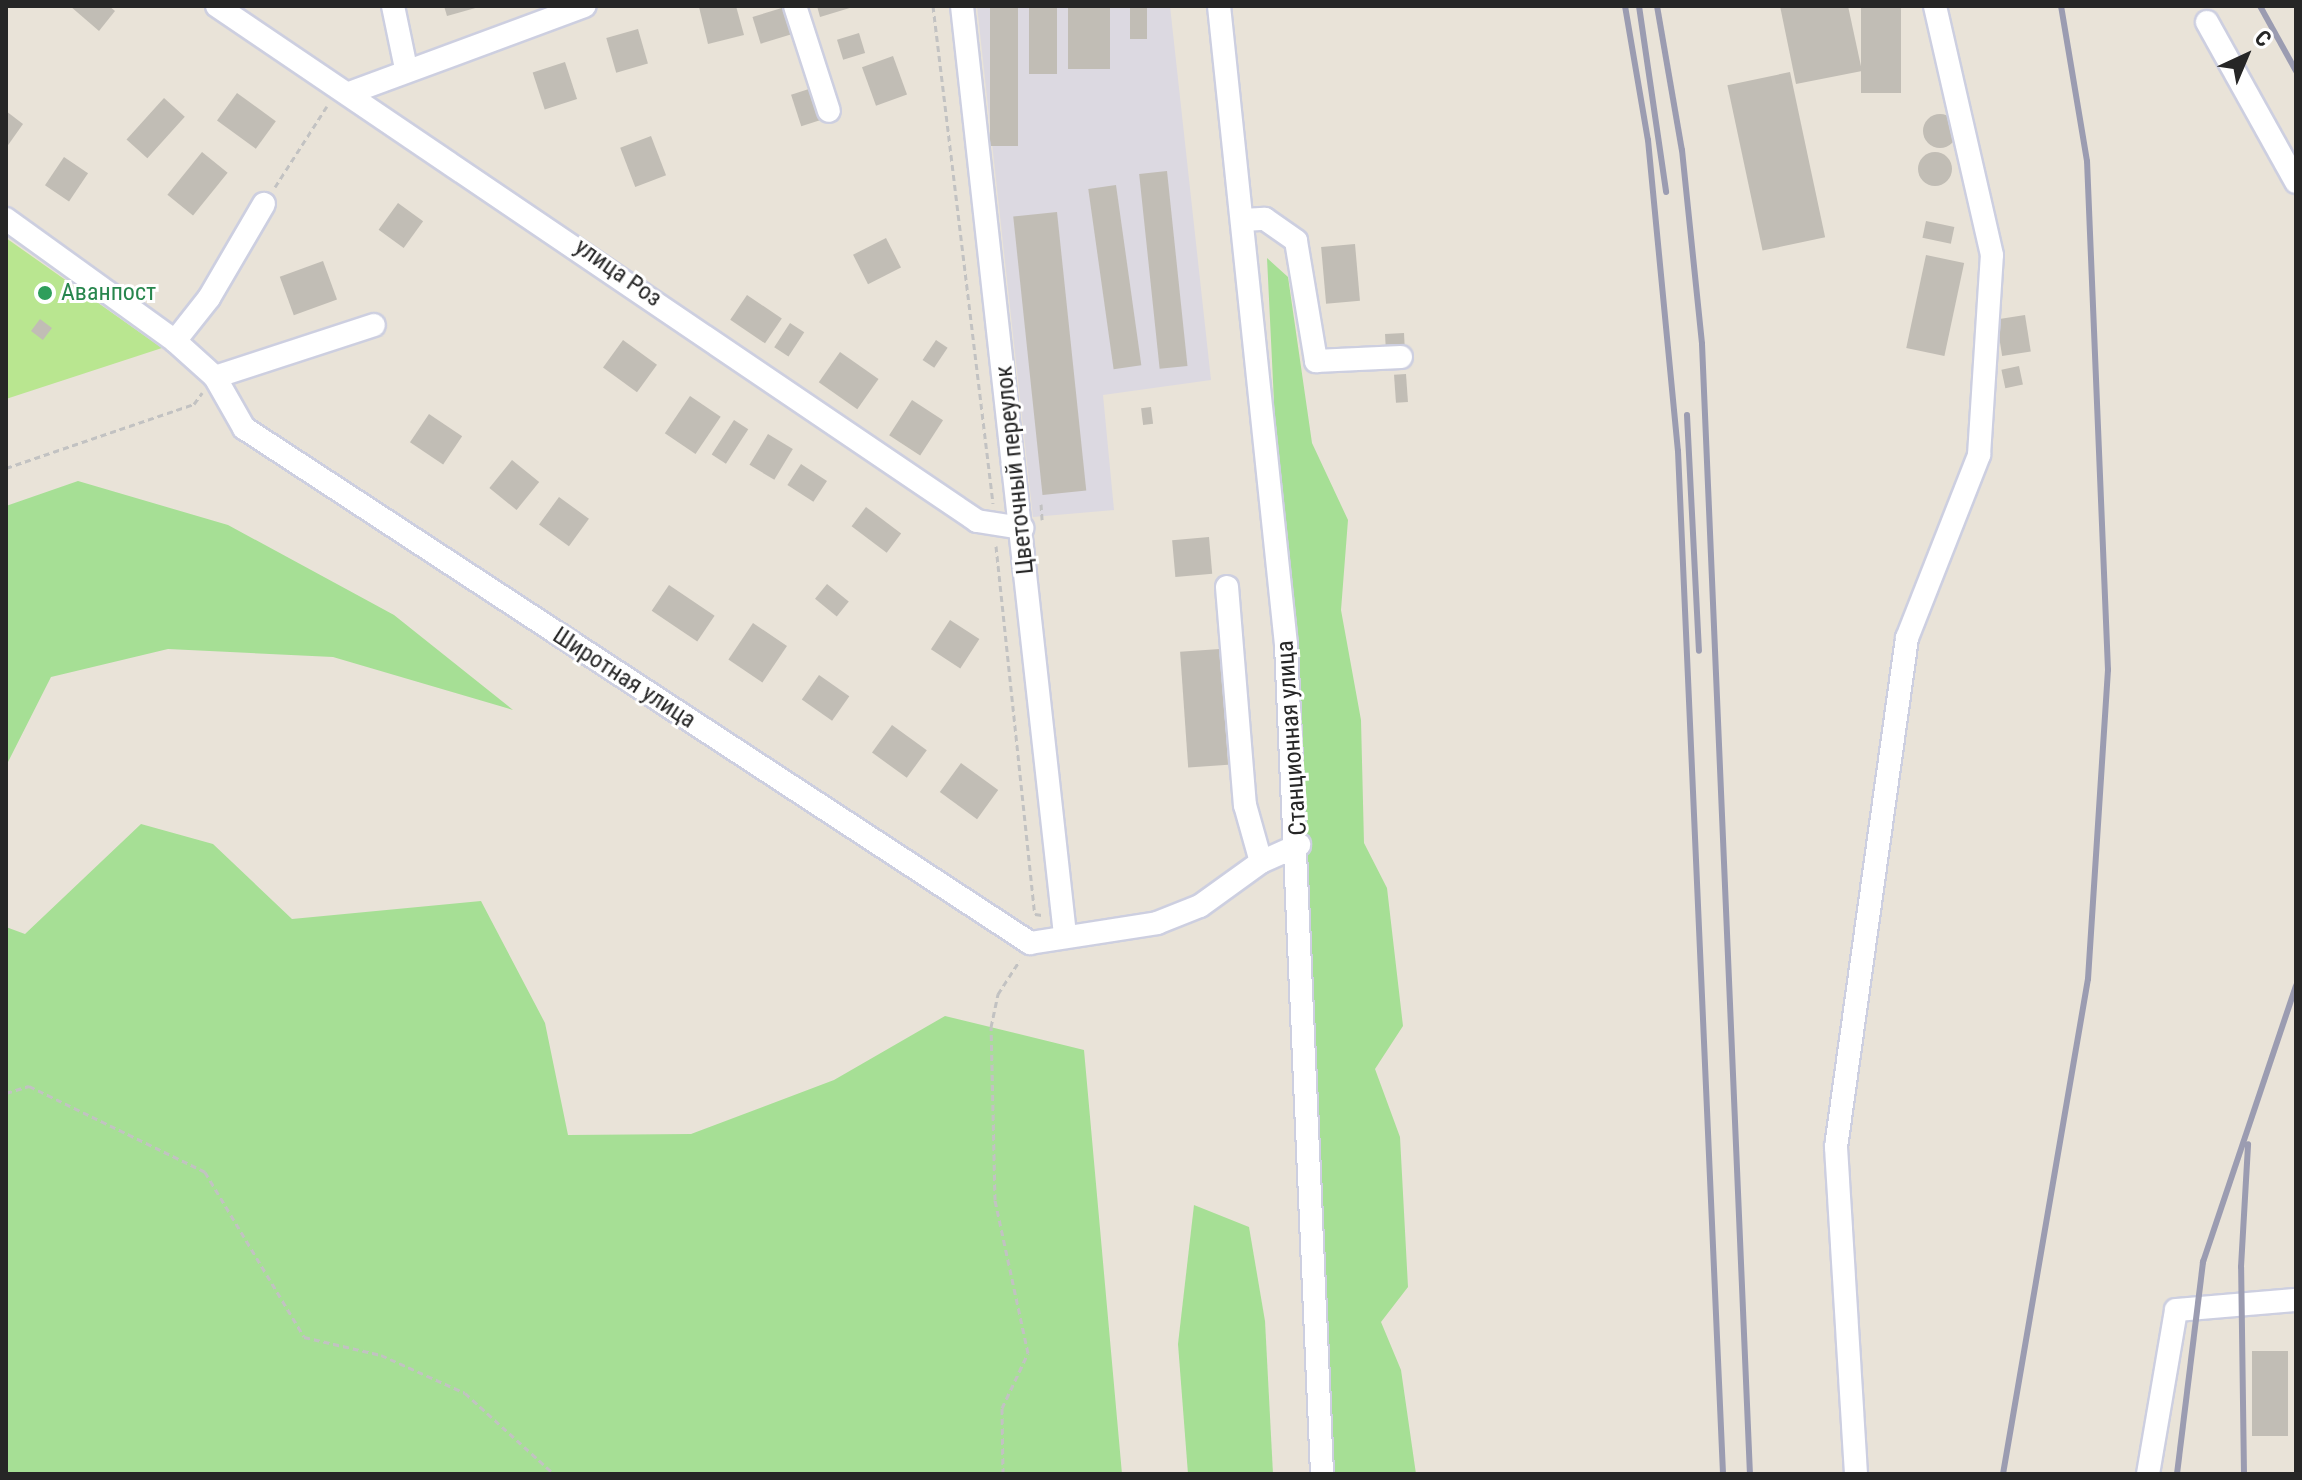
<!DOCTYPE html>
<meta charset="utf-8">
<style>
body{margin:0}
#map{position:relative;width:2302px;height:1480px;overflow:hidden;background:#e9e3d8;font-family:"Roboto Condensed",sans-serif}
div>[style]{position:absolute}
.industrial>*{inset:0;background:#dcd9e1}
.green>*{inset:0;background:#a6df95}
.pitch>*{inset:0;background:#b9e690}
.building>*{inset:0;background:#c1bdb5;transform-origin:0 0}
.round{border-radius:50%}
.path>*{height:3px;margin-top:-1.5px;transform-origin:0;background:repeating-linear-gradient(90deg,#c2c2c2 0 6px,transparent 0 10px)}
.roads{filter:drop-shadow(2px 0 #cdcfe0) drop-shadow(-2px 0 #cdcfe0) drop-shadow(0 2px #cdcfe0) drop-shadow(0 -2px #cdcfe0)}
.minor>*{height:22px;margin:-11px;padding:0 11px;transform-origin:11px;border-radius:11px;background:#fff}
.rail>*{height:6px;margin:-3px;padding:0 3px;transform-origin:3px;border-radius:3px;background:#9b9cb1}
.dots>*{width:22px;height:22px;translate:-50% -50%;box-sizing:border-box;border:4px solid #fff;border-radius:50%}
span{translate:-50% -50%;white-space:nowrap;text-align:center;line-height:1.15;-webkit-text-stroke:6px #fff;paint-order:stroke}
.street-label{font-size:24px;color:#262626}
.leisure-label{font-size:24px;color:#27864d}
.left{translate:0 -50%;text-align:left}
.frame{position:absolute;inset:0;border:8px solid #262626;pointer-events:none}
.north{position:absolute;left:2206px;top:16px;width:80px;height:80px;-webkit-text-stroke:6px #fff;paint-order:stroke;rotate:44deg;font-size:22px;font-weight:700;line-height:32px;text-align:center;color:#262626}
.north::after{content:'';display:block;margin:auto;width:28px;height:36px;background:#262626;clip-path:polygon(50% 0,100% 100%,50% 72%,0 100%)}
</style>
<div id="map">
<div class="industrial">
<div style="clip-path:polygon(977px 6px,1170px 6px,1211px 380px,1103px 395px,1114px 510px,1033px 517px)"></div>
</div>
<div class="green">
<div style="clip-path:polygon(1267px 258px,1288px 277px,1312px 443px,1348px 520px,1341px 610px,1361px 720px,1364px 843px,1387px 888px,1403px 1026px,1375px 1069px,1400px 1137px,1408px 1287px,1381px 1322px,1401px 1370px,1416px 1474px,1326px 1474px)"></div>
<div style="clip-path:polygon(78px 481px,228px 525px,394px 615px,513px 710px,333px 657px,168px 649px,51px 677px,6px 766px,6px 506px)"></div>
<div style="clip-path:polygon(141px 824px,213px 844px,292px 919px,481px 901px,545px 1023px,568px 1135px,691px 1134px,834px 1080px,945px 1016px,1084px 1050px,1122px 1474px,6px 1474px,6px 927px,25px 934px)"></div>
<div style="clip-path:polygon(1194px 1205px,1249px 1227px,1265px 1321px,1273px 1474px,1188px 1474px,1178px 1344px)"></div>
</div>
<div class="pitch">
<div style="clip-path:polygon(6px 238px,162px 348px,6px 399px)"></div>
</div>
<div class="building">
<div style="clip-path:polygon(70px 6px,109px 6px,115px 11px,99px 31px)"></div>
<div style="clip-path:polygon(444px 6px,479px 6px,479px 7px,447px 16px)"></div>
<div style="clip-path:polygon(736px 6px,744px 35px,708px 44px,699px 7px)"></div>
<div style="clip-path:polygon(817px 6px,853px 6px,853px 7px,820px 17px)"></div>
<div style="left:990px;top:6px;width:28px;height:140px"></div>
<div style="left:1029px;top:6px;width:28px;height:68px"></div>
<div style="left:1068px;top:6px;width:42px;height:63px"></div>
<div style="left:1130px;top:6px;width:17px;height:33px"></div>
<div style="clip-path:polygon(1780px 6px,1848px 6px,1862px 71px,1796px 84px)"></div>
<div style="left:1861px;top:6px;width:40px;height:87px"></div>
<div style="left:785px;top:7px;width:28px;height:34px;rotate:73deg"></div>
<div style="left:638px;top:29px;width:36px;height:33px;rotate:74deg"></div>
<div style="left:859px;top:33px;width:21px;height:23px;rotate:73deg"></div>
<div style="left:893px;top:56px;width:41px;height:33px;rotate:70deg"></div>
<div style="left:565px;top:62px;width:39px;height:34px;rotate:72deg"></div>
<div style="left:1790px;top:72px;width:169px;height:64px;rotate:78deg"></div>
<div style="left:812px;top:88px;width:33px;height:22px;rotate:72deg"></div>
<div style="left:237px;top:93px;width:48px;height:34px;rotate:36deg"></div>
<div style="left:164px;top:98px;width:28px;height:56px;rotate:42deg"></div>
<div style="clip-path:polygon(6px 111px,23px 124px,6px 148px)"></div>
<div class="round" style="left:1923px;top:114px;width:34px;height:34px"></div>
<div style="left:651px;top:136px;width:42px;height:33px;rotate:69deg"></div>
<div class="round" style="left:1918px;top:152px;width:34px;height:34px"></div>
<div style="left:202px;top:152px;width:33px;height:55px;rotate:39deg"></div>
<div style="left:64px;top:157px;width:29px;height:34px;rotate:34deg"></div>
<div style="left:1167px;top:171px;width:196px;height:28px;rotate:84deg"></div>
<div style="left:1116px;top:185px;width:182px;height:28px;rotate:82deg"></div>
<div style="left:398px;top:203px;width:31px;height:33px;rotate:36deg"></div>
<div style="left:1057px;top:212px;width:280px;height:44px;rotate:84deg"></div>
<div style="left:1926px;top:221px;width:29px;height:17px;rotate:12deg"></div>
<div style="left:886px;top:238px;width:33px;height:37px;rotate:63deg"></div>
<div style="left:1355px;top:244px;width:57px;height:34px;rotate:85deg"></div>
<div style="left:1926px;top:255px;width:39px;height:95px;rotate:12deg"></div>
<div style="left:323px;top:261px;width:41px;height:46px;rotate:70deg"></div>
<div style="left:747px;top:295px;width:42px;height:30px;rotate:34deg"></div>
<div style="left:2025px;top:315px;width:37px;height:29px;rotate:81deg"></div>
<div style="left:40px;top:319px;width:15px;height:15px;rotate:37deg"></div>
<div style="left:790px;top:323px;width:17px;height:29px;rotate:33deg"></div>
<div style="left:1404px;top:333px;width:17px;height:19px;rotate:87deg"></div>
<div style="left:623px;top:340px;width:42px;height:34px;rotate:36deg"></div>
<div style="left:936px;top:340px;width:14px;height:24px;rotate:34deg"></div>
<div style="left:840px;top:352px;width:47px;height:37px;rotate:35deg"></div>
<div style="left:2019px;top:366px;width:19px;height:18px;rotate:78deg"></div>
<div style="left:1406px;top:374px;width:28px;height:12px;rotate:86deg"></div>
<div style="left:690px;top:396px;width:37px;height:45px;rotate:34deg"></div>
<div style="left:912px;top:400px;width:37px;height:42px;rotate:33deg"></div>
<div style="left:1151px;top:407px;width:17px;height:10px;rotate:83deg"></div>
<div style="left:429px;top:414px;width:40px;height:34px;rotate:34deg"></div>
<div style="left:734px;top:420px;width:17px;height:41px;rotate:33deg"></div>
<div style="left:768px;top:434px;width:29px;height:36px;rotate:31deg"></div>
<div style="left:512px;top:460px;width:35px;height:36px;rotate:39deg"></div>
<div style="left:801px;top:464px;width:31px;height:25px;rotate:33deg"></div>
<div style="left:559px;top:497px;width:37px;height:34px;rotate:36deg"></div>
<div style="left:866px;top:507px;width:44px;height:24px;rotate:37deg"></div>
<div style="left:1209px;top:537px;width:37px;height:37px;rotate:85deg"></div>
<div style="left:827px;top:584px;width:28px;height:19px;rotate:39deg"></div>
<div style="left:669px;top:585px;width:55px;height:31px;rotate:34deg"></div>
<div style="left:950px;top:620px;width:35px;height:35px;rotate:33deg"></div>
<div style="left:753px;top:623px;width:41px;height:44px;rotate:34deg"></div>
<div style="left:1220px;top:649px;width:116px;height:40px;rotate:86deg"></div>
<div style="left:819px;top:675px;width:37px;height:30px;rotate:35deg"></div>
<div style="left:892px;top:725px;width:43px;height:34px;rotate:36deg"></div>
<div style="left:961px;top:763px;width:46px;height:36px;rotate:36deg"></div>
<div style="left:2252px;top:1351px;width:36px;height:85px"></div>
</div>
<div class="path">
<div style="left:933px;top:6px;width:501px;rotate:83.12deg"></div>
<div style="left:275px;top:187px;width:96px;rotate:-57.3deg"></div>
<div style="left:6px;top:468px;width:199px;rotate:-18.8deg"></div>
<div style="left:194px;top:404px;width:14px;rotate:-54deg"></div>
<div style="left:1041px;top:504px;width:16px;rotate:86deg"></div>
<div style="left:996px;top:546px;width:370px;rotate:84deg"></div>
<div style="left:1035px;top:914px;width:7px;rotate:8deg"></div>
<div style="left:6px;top:1093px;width:24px;rotate:-17deg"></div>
<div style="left:29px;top:1086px;width:196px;rotate:26deg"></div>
<div style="left:205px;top:1172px;width:192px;rotate:59deg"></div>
<div style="left:304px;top:1337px;width:79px;rotate:13.2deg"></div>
<div style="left:381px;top:1355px;width:92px;rotate:24.3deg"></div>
<div style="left:465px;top:1393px;width:120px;rotate:42.3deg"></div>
<div style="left:1003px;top:1474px;width:66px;rotate:-90.9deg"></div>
<div style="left:1002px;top:1408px;width:61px;rotate:-64.7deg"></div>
<div style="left:1028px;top:1353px;width:157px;rotate:-102.2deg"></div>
<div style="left:995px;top:1200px;width:173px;rotate:-91.3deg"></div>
<div style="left:991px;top:1027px;width:34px;rotate:-78deg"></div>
<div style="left:998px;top:994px;width:40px;rotate:-57.1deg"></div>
</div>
<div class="roads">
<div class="minor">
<div style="left:217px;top:6px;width:918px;rotate:34.12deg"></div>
<div style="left:977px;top:521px;width:46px;rotate:8.8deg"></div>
<div style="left:393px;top:6px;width:63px;rotate:78.2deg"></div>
<div style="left:795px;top:6px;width:110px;rotate:72.1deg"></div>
<div style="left:962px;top:6px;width:935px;rotate:83.67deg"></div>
<div style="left:1219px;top:6px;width:643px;rotate:84.01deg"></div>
<div style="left:1286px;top:645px;width:830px;rotate:87.51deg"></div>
<div style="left:2207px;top:22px;width:183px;rotate:60.9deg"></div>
<div style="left:352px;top:92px;width:248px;rotate:-20.3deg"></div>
<div style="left:6px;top:219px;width:208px;rotate:35.8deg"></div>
<div style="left:175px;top:341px;width:54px;rotate:42deg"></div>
<div style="left:215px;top:377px;width:59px;rotate:60.4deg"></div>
<div style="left:244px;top:428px;width:940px;rotate:33.23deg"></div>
<div style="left:1030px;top:943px;width:129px;rotate:-8.9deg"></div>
<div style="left:1157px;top:923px;width:46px;rotate:-21.6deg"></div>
<div style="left:1200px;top:906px;width:75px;rotate:-35.8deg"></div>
<div style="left:1261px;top:862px;width:42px;rotate:-24.1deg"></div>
<div style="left:1243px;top:220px;width:22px;rotate:-3deg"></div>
<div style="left:1265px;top:219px;width:38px;rotate:35deg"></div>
<div style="left:1296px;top:241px;width:122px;rotate:80.5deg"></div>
<div style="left:1316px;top:361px;width:85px;rotate:-2.7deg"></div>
<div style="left:175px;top:341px;width:55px;rotate:-51.7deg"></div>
<div style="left:209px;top:298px;width:109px;rotate:-59.7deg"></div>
<div style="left:215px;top:377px;width:167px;rotate:-18.1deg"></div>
<div style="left:1227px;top:587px;width:219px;rotate:85.3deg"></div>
<div style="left:1245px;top:805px;width:59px;rotate:74.3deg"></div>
<div style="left:1856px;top:1474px;width:328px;rotate:-93.5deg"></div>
<div style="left:1836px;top:1147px;width:514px;rotate:-82.06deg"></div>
<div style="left:1907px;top:638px;width:197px;rotate:-68.5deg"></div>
<div style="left:1979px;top:455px;width:200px;rotate:-86.3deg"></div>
<div style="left:1992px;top:255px;width:255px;rotate:-102.9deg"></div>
<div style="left:2148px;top:1474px;width:166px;rotate:-80.3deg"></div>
<div style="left:2176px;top:1310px;width:120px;rotate:-4.8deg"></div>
</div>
</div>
<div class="rail">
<div style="left:1625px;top:6px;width:136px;rotate:80.3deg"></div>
<div style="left:1648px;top:140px;width:312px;rotate:84.5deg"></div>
<div style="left:1678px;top:451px;width:1024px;rotate:87.48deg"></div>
<div style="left:1639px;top:6px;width:188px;rotate:81.7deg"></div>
<div style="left:1657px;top:6px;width:146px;rotate:80.2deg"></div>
<div style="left:1682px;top:150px;width:195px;rotate:84.1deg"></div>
<div style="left:1702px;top:344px;width:1131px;rotate:87.57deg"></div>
<div style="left:2260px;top:6px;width:74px;rotate:61deg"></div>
<div style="left:1687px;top:415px;width:236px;rotate:87.1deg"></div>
<div style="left:2003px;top:1474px;width:502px;rotate:-80.26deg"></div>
<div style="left:2088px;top:979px;width:310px;rotate:-86.3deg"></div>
<div style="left:2108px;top:670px;width:509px;rotate:-92.36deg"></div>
<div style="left:2087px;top:161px;width:157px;rotate:-99.5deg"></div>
<div style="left:2177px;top:1474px;width:214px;rotate:-83deg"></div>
<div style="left:2203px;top:1262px;width:291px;rotate:-71.4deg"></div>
<div style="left:2244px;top:1474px;width:207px;rotate:-90.8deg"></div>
<div style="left:2241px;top:1267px;width:123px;rotate:-86.7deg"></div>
</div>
<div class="dots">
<div style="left:45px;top:293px;background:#2e9e5b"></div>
</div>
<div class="street-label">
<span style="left:618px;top:273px;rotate:35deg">улица Роз</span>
<span style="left:1015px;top:470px;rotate:-96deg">Цветочный переулок</span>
<span style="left:624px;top:678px;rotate:33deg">Широтная улица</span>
<span style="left:1292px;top:738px;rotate:-94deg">Станционная улица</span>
</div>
<div class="leisure-label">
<span class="left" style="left:61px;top:293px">Аванпост</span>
</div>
<div class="frame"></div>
<div class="north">С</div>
</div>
